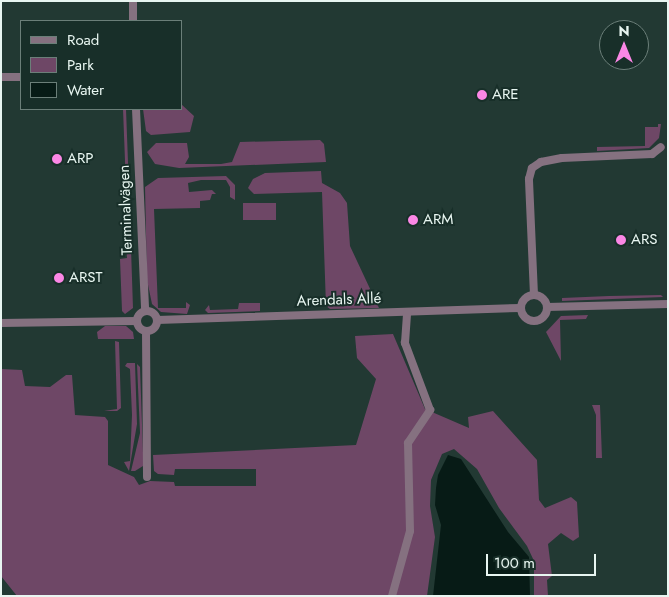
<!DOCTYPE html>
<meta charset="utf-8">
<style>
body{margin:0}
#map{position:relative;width:669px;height:597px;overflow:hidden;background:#223933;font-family:Jost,sans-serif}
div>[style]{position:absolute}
.green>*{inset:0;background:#6e4766;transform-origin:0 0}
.water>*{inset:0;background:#071b16}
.street>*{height:8px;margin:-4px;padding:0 4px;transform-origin:4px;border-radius:4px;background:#857180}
.street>.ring{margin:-4px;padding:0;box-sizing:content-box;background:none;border:8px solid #857180;border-radius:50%}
.dots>*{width:14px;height:14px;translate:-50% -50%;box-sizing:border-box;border:2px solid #182f29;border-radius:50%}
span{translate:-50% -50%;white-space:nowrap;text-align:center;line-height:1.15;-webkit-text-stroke:4px #182f29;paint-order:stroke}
.poi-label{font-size:15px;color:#e8f6f1}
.left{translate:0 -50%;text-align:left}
.street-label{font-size:15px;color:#e8f6f1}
.frame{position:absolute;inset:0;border:2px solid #e8f6f1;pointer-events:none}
.legend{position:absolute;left:20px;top:20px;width:162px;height:90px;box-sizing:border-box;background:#182f29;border:1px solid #6b7f79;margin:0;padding:6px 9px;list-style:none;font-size:15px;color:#e8f6f1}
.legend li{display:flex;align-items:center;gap:10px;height:25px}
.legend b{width:25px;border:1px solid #6b7f79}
.north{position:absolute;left:599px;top:20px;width:50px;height:50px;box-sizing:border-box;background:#182f29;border:1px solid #6b7f79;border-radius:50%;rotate:0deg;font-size:14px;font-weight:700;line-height:20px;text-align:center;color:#e8f6f1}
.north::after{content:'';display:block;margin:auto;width:18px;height:22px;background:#fb87e5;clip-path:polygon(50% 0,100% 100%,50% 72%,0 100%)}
.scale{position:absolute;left:486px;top:554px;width:110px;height:22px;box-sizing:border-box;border:2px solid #e8f6f1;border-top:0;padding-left:6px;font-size:15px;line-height:18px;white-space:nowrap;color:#e8f6f1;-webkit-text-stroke:4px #182f29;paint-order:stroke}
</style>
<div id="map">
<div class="green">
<div style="clip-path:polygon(181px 104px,194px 116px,190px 132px,151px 135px,146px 131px,143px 109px,181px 109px)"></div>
<div style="clip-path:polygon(123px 109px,126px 109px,129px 189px,128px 198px,121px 200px,126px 197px,126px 189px,121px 190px,126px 187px)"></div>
<div style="clip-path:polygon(658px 124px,661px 124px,659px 138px,649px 148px,597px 151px,597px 147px,645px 146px,645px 127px,658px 127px)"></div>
<div style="clip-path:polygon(320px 140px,324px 144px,326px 162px,179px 168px,155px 164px,147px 152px,156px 143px,187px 143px,189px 157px,185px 164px,221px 164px,232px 162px,240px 142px)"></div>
<div style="clip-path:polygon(321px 171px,322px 183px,340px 193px,347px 203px,350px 246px,379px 308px,330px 309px,326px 306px,322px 192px,254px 194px,248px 188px,253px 179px,265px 173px)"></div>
<div style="clip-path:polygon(226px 176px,235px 185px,235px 200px,230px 197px,230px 187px,226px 180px,201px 180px,188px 183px,189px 192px,212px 190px,216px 194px,212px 194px,210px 200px,200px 201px,200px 208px,154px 209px,158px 308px,186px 308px,186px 302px,190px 305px,187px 314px,161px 312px,152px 304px,147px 280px,145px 187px,158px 178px)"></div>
<div style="left:276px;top:203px;width:17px;height:33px;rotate:90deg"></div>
<div style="clip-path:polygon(130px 218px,133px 308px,125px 314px,122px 311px,120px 259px,127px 258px,124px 224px)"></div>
<div style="clip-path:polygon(609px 296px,661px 295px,663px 297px,562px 301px,562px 298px)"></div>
<div style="clip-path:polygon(239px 303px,260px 303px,260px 311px,208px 313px,205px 310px,209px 305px,210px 310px,238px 309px)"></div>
<div style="clip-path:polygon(588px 315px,586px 319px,560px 320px,561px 361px,546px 332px,561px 316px)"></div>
<div style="clip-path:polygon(105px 326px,126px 326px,133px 332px,134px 339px,98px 339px,97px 332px)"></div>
<div style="clip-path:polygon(393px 334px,425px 409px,469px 428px,468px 417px,493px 411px,537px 460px,539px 500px,545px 508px,571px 497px,577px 502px,579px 537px,573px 541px,561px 533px,548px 544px,552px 576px,547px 580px,548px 596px,534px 596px,534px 561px,527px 546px,499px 508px,477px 469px,454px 449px,442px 454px,431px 480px,430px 506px,435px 537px,427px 596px,17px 596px,1px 576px,1px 369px,22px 370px,25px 386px,50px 387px,66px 375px,72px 375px,75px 415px,105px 417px,108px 421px,108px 465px,134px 477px,139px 485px,150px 481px,174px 482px,175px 486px,256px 486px,256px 469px,175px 469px,174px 475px,158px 474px,154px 471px,153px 455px,356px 445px,376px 379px,357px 358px,355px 336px)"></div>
<div style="clip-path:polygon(115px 341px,119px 342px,121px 408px,117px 411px,104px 411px,117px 409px)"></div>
<div style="clip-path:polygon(127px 363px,135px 363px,137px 424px,129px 471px,124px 462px,130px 461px,132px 415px,130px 369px,125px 366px)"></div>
<div style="clip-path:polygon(137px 364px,140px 367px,143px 453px,143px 466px,135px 471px,131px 471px,140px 433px)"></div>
<div style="clip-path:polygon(592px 405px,600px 405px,602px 458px,596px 458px,596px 415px)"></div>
</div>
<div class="water">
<div style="clip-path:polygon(448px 455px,461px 459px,508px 532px,529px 557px,530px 596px,433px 596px,441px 525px,435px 505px,436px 488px,438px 475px)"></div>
</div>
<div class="street">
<div style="left:133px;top:1px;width:20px;rotate:90deg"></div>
<div style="left:1px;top:77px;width:20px"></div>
<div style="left:136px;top:109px;width:201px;rotate:87.4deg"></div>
<div class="ring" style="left:521px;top:295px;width:18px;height:18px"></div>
<div style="left:534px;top:295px;width:116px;rotate:-92.5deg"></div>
<div style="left:529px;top:179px;width:11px;rotate:-75deg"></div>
<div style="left:532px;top:168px;width:11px;rotate:-34deg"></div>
<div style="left:541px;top:162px;width:21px;rotate:-11deg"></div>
<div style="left:562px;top:158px;width:90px;rotate:-2.5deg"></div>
<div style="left:652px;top:154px;width:11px;rotate:-38deg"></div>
<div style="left:547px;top:307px;width:121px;rotate:-1.4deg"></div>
<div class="ring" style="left:137px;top:311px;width:12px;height:12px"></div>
<div style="left:157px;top:320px;width:364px;rotate:-1.9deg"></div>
<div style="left:1px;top:323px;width:136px;rotate:-0.8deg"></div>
<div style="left:146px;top:331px;width:146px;rotate:89.6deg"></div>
<div style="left:392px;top:596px;width:67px;rotate:-74.5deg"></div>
<div style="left:410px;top:531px;width:88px;rotate:-91.3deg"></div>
<div style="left:408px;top:443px;width:40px;rotate:-56deg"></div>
<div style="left:430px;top:410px;width:72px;rotate:-110.5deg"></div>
<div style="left:405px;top:343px;width:31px;rotate:-86deg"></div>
</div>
<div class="dots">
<div style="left:482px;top:95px;background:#fb87e5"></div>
<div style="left:57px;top:159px;background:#fb87e5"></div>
<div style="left:413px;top:220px;background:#fb87e5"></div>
<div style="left:621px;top:240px;background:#fb87e5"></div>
<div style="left:59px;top:278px;background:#fb87e5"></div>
</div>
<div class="poi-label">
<span class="left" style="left:492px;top:95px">ARE</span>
<span class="left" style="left:67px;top:159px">ARP</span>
<span class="left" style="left:423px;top:220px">ARM</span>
<span class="left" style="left:631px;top:240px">ARS</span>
<span class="left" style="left:69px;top:278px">ARST</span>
</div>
<div class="street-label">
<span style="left:126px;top:210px;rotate:-92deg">Terminalvägen</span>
<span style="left:339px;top:300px;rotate:-2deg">Arendals Allé</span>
</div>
<div class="frame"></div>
<ul class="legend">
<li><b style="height:6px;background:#857180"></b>Road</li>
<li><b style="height:14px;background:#6e4766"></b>Park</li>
<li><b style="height:14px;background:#071b16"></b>Water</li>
</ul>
<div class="north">N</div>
<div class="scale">100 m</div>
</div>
